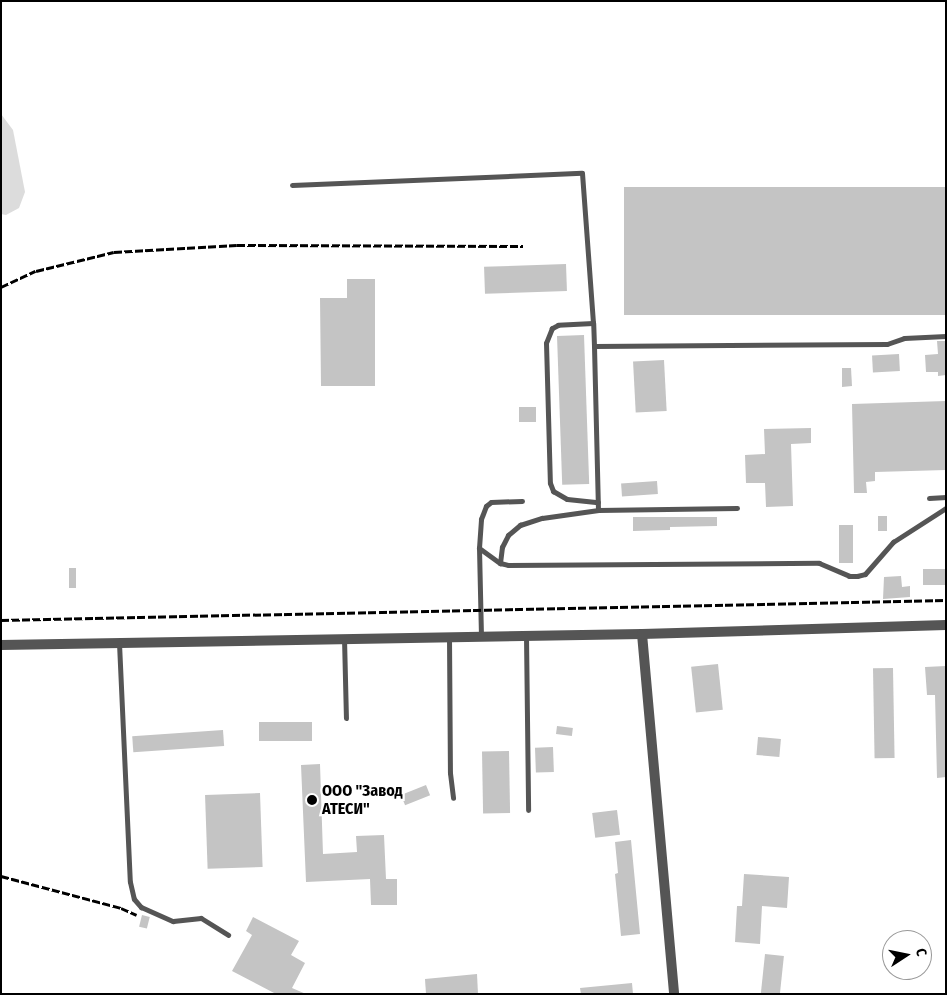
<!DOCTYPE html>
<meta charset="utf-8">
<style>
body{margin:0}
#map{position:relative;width:947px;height:995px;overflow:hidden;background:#fff;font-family:"Fira Sans Condensed",sans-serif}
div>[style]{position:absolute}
.green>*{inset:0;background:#dcdcdc}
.building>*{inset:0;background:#c4c4c4;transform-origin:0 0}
.service>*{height:5px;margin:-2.5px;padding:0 2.5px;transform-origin:2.5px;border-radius:2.5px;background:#555}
.minor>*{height:10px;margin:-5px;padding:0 5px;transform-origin:5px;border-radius:5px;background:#555}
.rail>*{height:3px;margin-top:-1.5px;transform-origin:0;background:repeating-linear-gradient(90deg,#000 0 8px,transparent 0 10.5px)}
.dots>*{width:14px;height:14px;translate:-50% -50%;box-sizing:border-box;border:2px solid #fff;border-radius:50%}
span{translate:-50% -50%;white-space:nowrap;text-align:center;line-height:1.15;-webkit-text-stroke:4.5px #fff;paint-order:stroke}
.poi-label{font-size:16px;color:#000;font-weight:700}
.left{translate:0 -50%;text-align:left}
.frame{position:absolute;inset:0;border:2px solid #000;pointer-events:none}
.north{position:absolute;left:882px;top:930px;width:50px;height:50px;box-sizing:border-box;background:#fff;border:1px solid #999;border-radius:50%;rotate:79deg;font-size:14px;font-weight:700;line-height:20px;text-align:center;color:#000}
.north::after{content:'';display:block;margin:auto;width:18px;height:22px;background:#000;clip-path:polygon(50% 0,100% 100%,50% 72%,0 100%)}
</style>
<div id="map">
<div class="green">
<div style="clip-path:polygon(1px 114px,13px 130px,25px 192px,19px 208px,6px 215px,1px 214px)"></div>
</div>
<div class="building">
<div style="left:946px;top:187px;width:128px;height:322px;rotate:90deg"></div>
<div style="left:566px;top:264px;width:27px;height:82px;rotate:88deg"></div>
<div style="clip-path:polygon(347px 279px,375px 279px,375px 386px,321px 386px,320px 298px,347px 298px)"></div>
<div style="left:584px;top:335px;width:149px;height:27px;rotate:88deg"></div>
<div style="clip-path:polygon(937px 341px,946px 341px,946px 375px,938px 376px,938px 372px,926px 372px,925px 355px,938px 354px)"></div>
<div style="left:899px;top:354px;width:17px;height:27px;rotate:87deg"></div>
<div style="left:664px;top:360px;width:51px;height:31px;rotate:87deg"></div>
<div style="clip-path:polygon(842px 368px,851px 368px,852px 386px,842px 387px)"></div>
<div style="clip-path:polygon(946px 401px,946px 470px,875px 472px,875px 481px,866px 482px,867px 493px,854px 493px,852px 404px)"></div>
<div style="left:519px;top:407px;width:17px;height:15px"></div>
<div style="clip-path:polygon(811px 428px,811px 443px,791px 444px,793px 506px,766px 507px,765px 483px,746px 483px,745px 455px,765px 454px,764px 429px)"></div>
<div style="left:657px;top:481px;width:13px;height:36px;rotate:86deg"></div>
<div style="left:878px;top:516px;width:9px;height:15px"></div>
<div style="clip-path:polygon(633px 517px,717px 517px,717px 526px,670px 527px,670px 530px,633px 531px)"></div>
<div style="left:839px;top:525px;width:14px;height:38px"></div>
<div style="left:69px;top:568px;width:7px;height:20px"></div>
<div style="left:946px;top:569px;width:16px;height:23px;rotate:90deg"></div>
<div style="clip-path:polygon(901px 576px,902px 587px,910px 586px,910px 597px,883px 599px,884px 577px)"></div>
<div style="left:718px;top:664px;width:46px;height:27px;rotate:84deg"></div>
<div style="clip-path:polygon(946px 666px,946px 777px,937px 778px,935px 695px,927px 695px,925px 667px)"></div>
<div style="left:893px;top:668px;width:90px;height:20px;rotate:89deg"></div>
<div style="left:312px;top:722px;width:19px;height:53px;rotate:90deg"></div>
<div style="left:557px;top:726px;width:16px;height:8px;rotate:7deg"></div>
<div style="left:223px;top:730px;width:16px;height:91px;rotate:86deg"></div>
<div style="left:758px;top:737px;width:23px;height:18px;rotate:5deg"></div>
<div style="left:553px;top:747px;width:25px;height:18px;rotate:88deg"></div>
<div style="left:509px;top:751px;width:62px;height:27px;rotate:89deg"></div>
<div style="clip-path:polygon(320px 764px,323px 854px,357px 852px,356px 836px,384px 835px,386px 879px,397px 879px,397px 905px,371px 905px,370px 879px,306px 882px,301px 765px)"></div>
<div style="left:426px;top:785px;width:11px;height:27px;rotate:68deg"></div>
<div style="left:260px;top:793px;width:74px;height:55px;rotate:88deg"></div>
<div style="left:617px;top:810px;width:25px;height:25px;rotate:83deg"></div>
<div style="clip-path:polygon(631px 840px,640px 934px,621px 936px,615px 874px,618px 873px,615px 842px)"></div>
<div style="clip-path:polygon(744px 874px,789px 877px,787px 908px,762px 906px,760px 944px,735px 942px,737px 906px,742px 906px)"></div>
<div style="left:142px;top:915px;width:8px;height:12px;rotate:14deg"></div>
<div style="clip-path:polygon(253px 917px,299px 941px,291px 955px,305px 963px,292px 988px,306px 994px,276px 994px,232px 971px,252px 935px,246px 931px)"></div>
<div style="left:765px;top:954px;width:19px;height:40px;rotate:6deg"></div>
<div style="clip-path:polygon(477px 974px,478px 994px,426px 994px,425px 979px)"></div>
<div style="clip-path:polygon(632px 983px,633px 994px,581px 994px,580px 988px)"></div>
</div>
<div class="service">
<div style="left:292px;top:185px;width:290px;rotate:-2.4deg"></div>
<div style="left:582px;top:173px;width:150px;rotate:85.8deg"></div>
<div style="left:594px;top:346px;width:23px;rotate:-92deg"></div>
<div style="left:593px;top:323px;width:35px;rotate:177deg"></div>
<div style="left:558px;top:325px;width:7px;rotate:153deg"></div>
<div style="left:552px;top:328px;width:16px;rotate:112deg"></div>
<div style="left:546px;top:343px;width:140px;rotate:88.4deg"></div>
<div style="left:550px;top:483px;width:9px;rotate:69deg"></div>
<div style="left:553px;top:491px;width:16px;rotate:30deg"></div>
<div style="left:567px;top:499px;width:31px;rotate:6deg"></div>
<div style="left:929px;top:498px;width:17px;rotate:-3deg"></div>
<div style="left:737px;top:508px;width:139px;rotate:179.2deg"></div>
<div style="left:598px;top:510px;width:164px;rotate:-91.4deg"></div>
<div style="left:594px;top:346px;width:293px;rotate:-0.4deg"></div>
<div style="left:887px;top:344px;width:18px;rotate:-19deg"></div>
<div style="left:904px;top:338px;width:42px;rotate:-2.7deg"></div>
<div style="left:479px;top:548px;width:29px;rotate:-86deg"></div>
<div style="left:481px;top:519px;width:14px;rotate:-69deg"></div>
<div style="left:486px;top:506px;width:6px;rotate:-39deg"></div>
<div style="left:491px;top:502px;width:31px;rotate:-2deg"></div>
<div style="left:500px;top:563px;width:16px;rotate:-83deg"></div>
<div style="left:502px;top:547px;width:13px;rotate:-63deg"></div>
<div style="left:508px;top:535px;width:16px;rotate:-40deg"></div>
<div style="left:520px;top:525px;width:23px;rotate:-18deg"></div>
<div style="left:542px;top:518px;width:57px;rotate:-8.1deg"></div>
<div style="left:481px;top:636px;width:88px;rotate:-91.3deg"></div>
<div style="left:479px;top:548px;width:26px;rotate:36deg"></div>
<div style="left:500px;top:563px;width:8px;rotate:14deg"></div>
<div style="left:508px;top:565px;width:311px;rotate:-0.4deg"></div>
<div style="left:819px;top:563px;width:33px;rotate:23deg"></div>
<div style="left:849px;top:576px;width:8px"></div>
<div style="left:857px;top:576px;width:8px;rotate:-14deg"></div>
<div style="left:865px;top:574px;width:43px;rotate:-48.8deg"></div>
<div style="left:893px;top:542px;width:63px;rotate:-32.7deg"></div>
<div style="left:526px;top:636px;width:174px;rotate:89.3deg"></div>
<div style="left:449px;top:637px;width:136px;rotate:89.6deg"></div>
<div style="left:450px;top:773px;width:25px;rotate:83deg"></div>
<div style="left:344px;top:638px;width:80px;rotate:88.6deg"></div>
<div style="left:119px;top:643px;width:239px;rotate:87.4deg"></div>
<div style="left:130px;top:882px;width:17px;rotate:77deg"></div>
<div style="left:134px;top:899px;width:11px;rotate:49deg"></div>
<div style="left:141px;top:907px;width:35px;rotate:24deg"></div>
<div style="left:173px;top:921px;width:28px;rotate:-6deg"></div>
<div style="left:201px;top:918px;width:32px;rotate:32deg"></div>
</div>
<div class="minor">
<div style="left:642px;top:634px;width:361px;rotate:84.9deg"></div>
<div style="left:1px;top:645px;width:641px;rotate:-0.98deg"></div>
<div style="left:642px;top:634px;width:304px;rotate:-1.7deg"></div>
</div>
<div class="rail">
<div style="left:1px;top:287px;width:38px;rotate:-25deg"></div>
<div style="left:36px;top:271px;width:80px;rotate:-13.7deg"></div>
<div style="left:114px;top:252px;width:123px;rotate:-3.3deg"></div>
<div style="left:237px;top:245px;width:286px;rotate:0.2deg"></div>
<div style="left:1px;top:620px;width:945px;rotate:-1.21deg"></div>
<div style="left:1px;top:876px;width:124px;rotate:14.9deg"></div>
<div style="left:121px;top:908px;width:17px;rotate:24deg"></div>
</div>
<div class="dots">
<div style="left:312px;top:800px;background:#000"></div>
</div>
<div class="poi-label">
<span class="left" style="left:322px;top:800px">ООО "Завод<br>АТЕСИ"</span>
</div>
<div class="frame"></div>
<div class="north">С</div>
</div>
